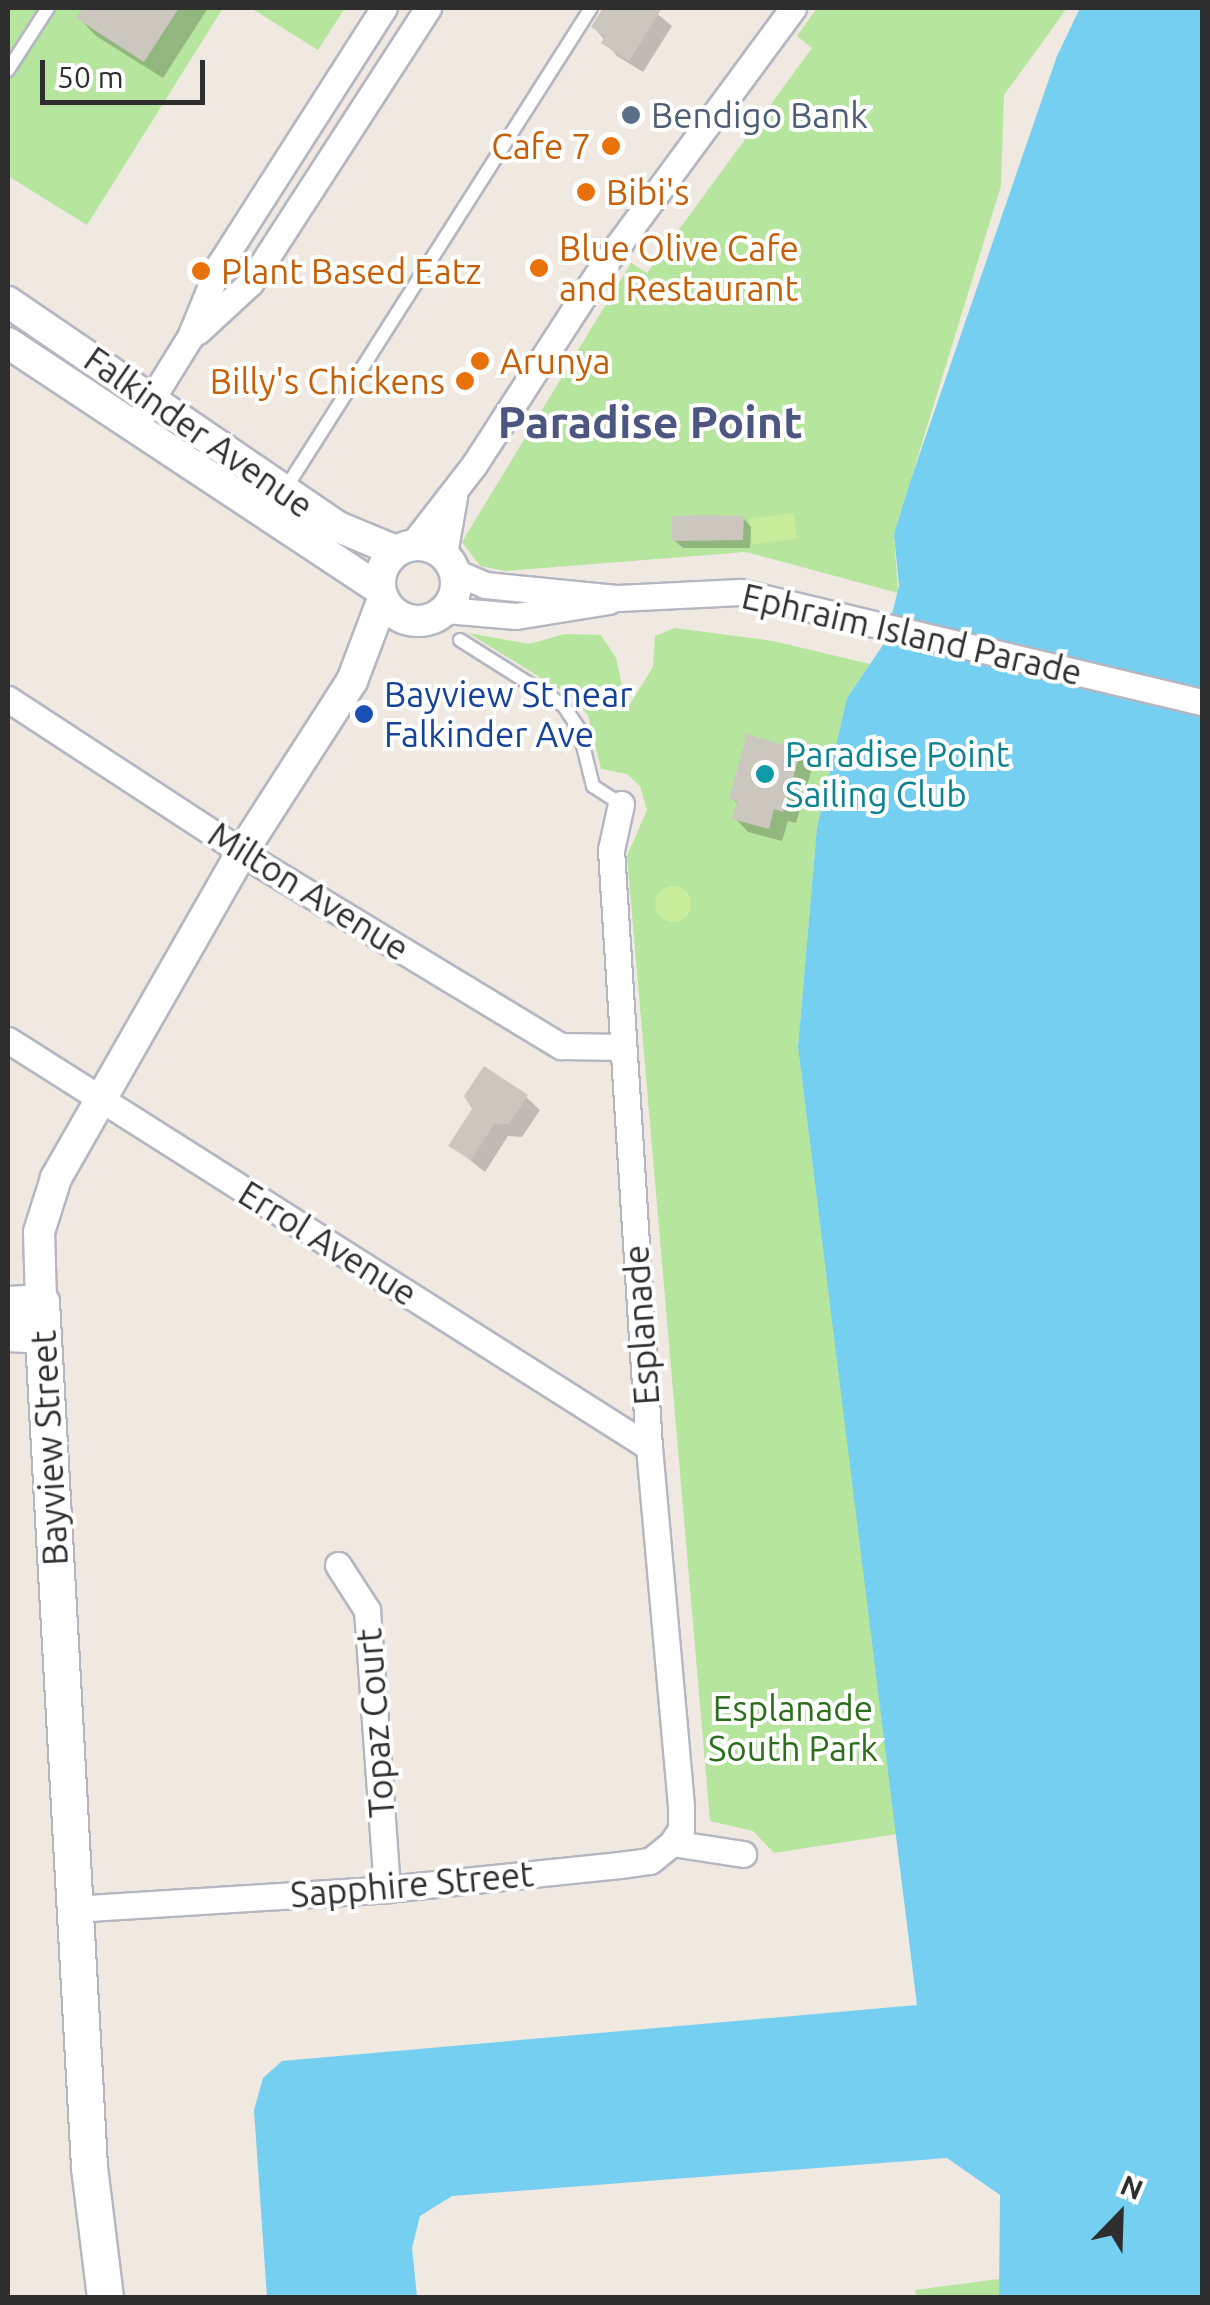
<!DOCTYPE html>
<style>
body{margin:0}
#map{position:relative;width:1210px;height:2305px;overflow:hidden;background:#efe9e1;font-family:Ubuntu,sans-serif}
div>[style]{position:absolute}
.green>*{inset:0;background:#b6e59e}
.pitch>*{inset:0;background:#c9ec9a;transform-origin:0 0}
.round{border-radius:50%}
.water>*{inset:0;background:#75cff0}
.shadow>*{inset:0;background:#0003}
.building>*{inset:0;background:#cbc7bf}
.roads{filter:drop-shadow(2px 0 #b4b7c1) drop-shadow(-2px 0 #b4b7c1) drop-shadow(0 2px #b4b7c1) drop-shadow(0 -2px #b4b7c1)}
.service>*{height:12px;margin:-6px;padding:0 6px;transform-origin:6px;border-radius:6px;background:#fff}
.minor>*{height:25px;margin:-12.5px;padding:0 12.5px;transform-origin:12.5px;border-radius:12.5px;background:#fff}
.tertiary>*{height:30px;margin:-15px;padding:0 15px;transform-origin:15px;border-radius:15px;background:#fff}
.tertiary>.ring{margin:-15px;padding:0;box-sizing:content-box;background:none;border:30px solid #fff;border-radius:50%}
.secondary>*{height:35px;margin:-17.5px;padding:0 17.5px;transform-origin:17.5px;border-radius:17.5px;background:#fff}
.dots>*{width:28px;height:28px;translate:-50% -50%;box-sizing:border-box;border:5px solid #fff;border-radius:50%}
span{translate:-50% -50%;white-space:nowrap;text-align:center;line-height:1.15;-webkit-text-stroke:8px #fff;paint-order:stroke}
.service-label{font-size:35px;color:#4e5e75}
.left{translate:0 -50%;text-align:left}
.food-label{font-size:35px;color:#c56008}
.right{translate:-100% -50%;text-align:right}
.street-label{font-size:35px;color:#2e2e2e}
.transit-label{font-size:35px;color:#164399}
.culture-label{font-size:35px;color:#0d838f}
.park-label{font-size:35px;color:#2c6e1b}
.district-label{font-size:45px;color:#4d5680;font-weight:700}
.frame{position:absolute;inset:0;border:10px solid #2e2e2e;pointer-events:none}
.north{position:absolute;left:1070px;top:2165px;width:100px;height:100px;-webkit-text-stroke:8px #fff;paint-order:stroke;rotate:23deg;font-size:28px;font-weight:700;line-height:40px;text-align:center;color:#2e2e2e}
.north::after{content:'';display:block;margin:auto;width:35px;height:45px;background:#2e2e2e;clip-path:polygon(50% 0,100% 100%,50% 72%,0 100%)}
.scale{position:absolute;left:40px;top:60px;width:165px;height:45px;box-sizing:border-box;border:5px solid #2e2e2e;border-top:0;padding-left:12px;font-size:30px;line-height:35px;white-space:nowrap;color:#2e2e2e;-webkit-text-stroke:8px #fff;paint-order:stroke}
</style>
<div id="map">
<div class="green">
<div style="clip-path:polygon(8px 8px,223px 8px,87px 225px,8px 176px)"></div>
<div style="clip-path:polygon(251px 8px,345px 8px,318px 50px)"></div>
<div style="clip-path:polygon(817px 8px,1067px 8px,1004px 95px,1001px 186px,894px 534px,898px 593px,746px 552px,505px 571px,480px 566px,462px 542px,631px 263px,647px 273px,812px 48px,797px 36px)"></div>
<div style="clip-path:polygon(675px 628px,773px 641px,870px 664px,847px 698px,817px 827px,798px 1047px,897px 1834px,774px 1853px,753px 1831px,710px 1821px,627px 856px,647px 810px,640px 786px,627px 774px,601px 769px,588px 715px,569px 695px,468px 633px,529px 644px,565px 634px,601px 635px,616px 658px,627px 709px,653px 667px,655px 636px)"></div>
<div style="clip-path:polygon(999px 2279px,999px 2297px,917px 2297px,915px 2290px)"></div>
</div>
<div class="pitch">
<div style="left:794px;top:513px;width:26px;height:45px;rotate:83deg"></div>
<div class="round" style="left:655px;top:886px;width:36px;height:36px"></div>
</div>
<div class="water">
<div style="clip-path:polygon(1080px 8px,1202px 8px,1202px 2297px,999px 2297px,1000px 2195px,947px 2158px,452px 2196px,420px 2216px,412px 2248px,417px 2297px,267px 2297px,254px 2110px,263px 2078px,282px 2061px,917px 2005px,798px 1047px,817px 827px,847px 698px,885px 642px,899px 586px,894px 534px,910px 482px,1057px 56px)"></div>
</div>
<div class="shadow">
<div style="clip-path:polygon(85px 8px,208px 8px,163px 78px,96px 36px,79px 18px)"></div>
<div style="clip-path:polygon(606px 8px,650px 8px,672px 26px,643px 72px,617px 56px,594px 27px)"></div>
<div style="clip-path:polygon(743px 518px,751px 527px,750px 548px,683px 548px,674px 540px)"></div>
<div style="clip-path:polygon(799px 752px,813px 765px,796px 823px,788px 821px,782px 841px,748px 832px,735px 818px,739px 805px,732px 798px)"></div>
<div style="clip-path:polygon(526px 1097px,540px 1110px,522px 1137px,508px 1136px,485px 1172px,451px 1145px)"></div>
</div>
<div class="building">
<div style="clip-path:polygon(83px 8px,179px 8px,144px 62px,76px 18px)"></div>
<div style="clip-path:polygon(603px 8px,662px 8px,629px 61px,601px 43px,605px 36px,591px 27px)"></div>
<div style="clip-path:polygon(705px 515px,744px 516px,743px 540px,672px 541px,672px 516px)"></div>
<div style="clip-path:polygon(747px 734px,801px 750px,783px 812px,774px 809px,769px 829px,732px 819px,737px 801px,729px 799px)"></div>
<div style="clip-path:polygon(484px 1066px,528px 1095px,509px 1124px,494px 1124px,471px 1160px,448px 1146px,472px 1109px,464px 1096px)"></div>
</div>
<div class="roads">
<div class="service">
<div style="left:8px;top:70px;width:74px;rotate:-57.2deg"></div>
<div style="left:284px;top:491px;width:572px;rotate:-57.56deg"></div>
<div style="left:460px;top:640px;width:122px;rotate:32.3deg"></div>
<div style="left:563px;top:705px;width:29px;rotate:56deg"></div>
<div style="left:579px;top:729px;width:59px;rotate:76.2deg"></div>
<div style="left:593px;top:786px;width:33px;rotate:33deg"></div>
</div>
<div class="minor">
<div style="left:198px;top:331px;width:71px;rotate:-42.7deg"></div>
<div style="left:250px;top:283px;width:328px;rotate:-57.1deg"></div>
<div style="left:141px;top:416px;width:93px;rotate:-58.2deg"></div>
<div style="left:190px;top:337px;width:79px;rotate:-67.7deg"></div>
<div style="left:220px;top:264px;width:304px;rotate:-57.4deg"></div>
<div style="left:412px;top:545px;width:101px;rotate:-52.2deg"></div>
<div style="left:474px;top:465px;width:236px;rotate:-57.1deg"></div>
<div style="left:602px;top:267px;width:322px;rotate:-53.6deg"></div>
<div style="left:444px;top:554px;width:58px;rotate:-80deg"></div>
<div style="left:455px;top:572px;width:33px;rotate:23deg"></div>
<div style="left:485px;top:585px;width:134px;rotate:5.6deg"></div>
<div style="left:618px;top:598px;width:122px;rotate:-2.8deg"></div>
<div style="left:740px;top:592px;width:475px;rotate:13.4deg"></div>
<div style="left:446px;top:610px;width:70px;rotate:4.9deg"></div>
<div style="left:516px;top:616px;width:94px;rotate:-9.2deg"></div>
<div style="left:8px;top:699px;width:301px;rotate:33.2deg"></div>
<div style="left:260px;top:864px;width:352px;rotate:31.2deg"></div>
<div style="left:561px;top:1046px;width:62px;rotate:0.9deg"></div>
<div style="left:621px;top:804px;width:47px;rotate:102.3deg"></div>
<div style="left:611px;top:850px;width:598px;rotate:86.36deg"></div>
<div style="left:649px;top:1447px;width:361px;rotate:84.9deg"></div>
<div style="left:681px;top:1807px;width:22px;rotate:90deg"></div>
<div style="left:681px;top:1829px;width:17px;rotate:123deg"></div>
<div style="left:8px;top:1040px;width:759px;rotate:32.41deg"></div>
<div style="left:338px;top:1565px;width:54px;rotate:57.2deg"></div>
<div style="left:367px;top:1610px;width:280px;rotate:85.9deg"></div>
<div style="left:73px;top:1909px;width:315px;rotate:-3.6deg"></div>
<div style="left:387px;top:1889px;width:234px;rotate:-5.9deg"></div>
<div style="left:620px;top:1865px;width:30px;rotate:-8deg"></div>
<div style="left:650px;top:1861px;width:28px;rotate:-39deg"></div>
<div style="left:672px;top:1843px;width:72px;rotate:8.8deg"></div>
</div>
<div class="tertiary">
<div style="left:8px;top:302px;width:397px;rotate:34.3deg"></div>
<div style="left:336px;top:526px;width:65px;rotate:22.6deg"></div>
<div style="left:8px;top:343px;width:446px;rotate:33.5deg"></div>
<div class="ring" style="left:380px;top:545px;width:46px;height:46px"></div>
<div style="left:41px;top:1302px;width:70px;rotate:-91.6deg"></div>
<div style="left:39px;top:1232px;width:57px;rotate:-72.5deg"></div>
<div style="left:56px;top:1178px;width:379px;rotate:-60.3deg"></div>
<div style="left:244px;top:849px;width:200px;rotate:-57.3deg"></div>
<div style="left:352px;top:681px;width:88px;rotate:-69.3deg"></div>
</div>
<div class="secondary">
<div style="left:8px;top:1304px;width:33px;rotate:-3deg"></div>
<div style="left:41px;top:1302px;width:866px;rotate:86.82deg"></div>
<div style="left:89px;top:2167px;width:132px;rotate:83deg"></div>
<div style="left:8px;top:1333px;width:35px;rotate:3deg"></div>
</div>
</div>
<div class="dots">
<div style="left:631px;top:115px;background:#5c6f8a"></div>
<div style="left:611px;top:146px;background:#e8710a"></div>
<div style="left:586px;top:192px;background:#e8710a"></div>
<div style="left:539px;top:268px;background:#e8710a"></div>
<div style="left:201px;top:271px;background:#e8710a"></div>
<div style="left:480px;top:361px;background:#e8710a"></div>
<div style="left:465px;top:381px;background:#e8710a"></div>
<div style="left:364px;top:714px;background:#1a4fb4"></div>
<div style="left:765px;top:774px;background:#0f9aa8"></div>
</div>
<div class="service-label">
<span class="left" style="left:651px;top:115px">Bendigo Bank</span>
</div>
<div class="food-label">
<span class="right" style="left:591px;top:146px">Cafe 7</span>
<span class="left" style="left:606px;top:192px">Bibi's</span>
<span class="left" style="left:559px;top:268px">Blue Olive Cafe<br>and Restaurant</span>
<span class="left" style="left:221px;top:271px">Plant Based Eatz</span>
<span class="left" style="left:500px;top:361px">Arunya</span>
<span class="right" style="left:445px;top:381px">Billy's Chickens</span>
</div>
<div class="street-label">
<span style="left:199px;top:432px;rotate:35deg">Falkinder Avenue</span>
<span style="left:912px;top:634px;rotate:13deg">Ephraim Island Parade</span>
<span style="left:309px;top:891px;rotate:32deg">Milton Avenue</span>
<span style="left:328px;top:1243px;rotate:32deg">Errol Avenue</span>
<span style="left:641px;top:1325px;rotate:-94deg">Esplanade</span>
<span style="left:49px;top:1448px;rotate:-93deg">Bayview Street</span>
<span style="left:375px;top:1723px;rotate:-94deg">Topaz Court</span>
<span style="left:412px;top:1884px;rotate:-5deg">Sapphire Street</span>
</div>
<div class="transit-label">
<span class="left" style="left:384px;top:714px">Bayview St near<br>Falkinder Ave</span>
</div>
<div class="culture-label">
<span class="left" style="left:785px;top:774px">Paradise Point<br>Sailing Club</span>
</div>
<div class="park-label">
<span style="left:793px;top:1728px">Esplanade<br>South Park</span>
</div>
<div class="district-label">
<span style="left:650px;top:422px">Paradise Point</span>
</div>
<div class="frame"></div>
<div class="north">N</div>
<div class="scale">50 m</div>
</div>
